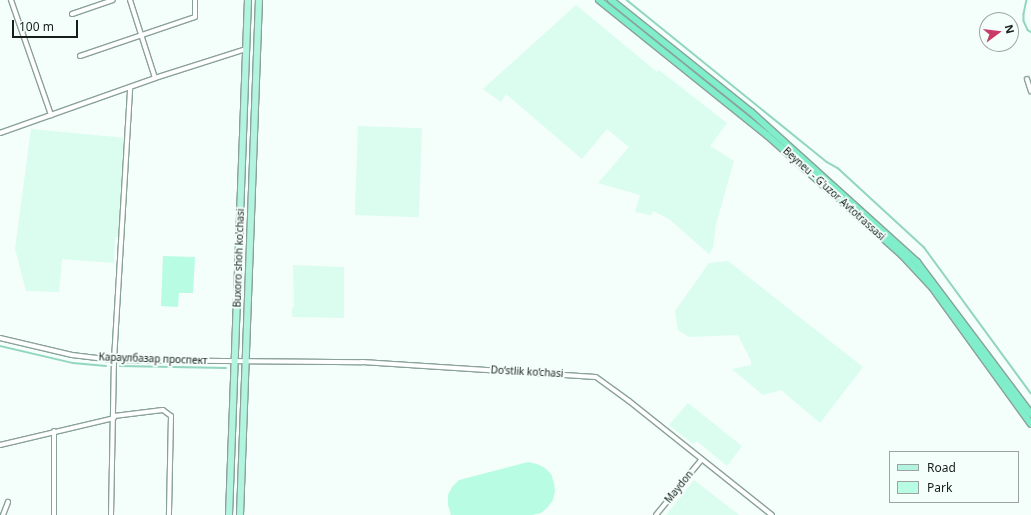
<!DOCTYPE html>
<meta charset="utf-8">
<style>
body{margin:0}
#map{position:relative;width:1031px;height:515px;overflow:hidden;background:#f4fefa;font-family:"Noto Sans",sans-serif}
div>[style]{position:absolute}
.built>*{inset:0;background:#dafdf0;transform-origin:0 0}
.green>*{inset:0;background:#b9fce4}
.stream>*{height:1.5px;margin:-0.75px;padding:0 0.75px;transform-origin:0.75px;border-radius:0.75px;background:#92d6bf}
.roads{filter:drop-shadow(1px 0 #8aa299) drop-shadow(-1px 0 #8aa299) drop-shadow(0 1px #8aa299) drop-shadow(0 -1px #8aa299)}
.minor>*{height:4px;margin:-2px;padding:0 2px;transform-origin:2px;border-radius:2px;background:#fff}
.major>*{height:5.5px;margin:-2.75px;padding:0 2.75px;transform-origin:2.75px;border-radius:2.75px;background:#b3f4e0}
.highway>*{height:6px;margin:-3px;padding:0 3px;transform-origin:3px;border-radius:3px;background:#80edcb}
span{translate:-50% -50%;white-space:nowrap;text-align:center;line-height:1.15;-webkit-text-stroke:4px #f4fefa;paint-order:stroke}
.street-label{font-size:10px;color:#151e1b}
.legend{position:absolute;left:889px;top:451px;width:130px;height:52px;box-sizing:border-box;background:#f4fefa;border:1px solid #9ba4a1;margin:0;padding:5px 7px;list-style:none;font-size:12px;color:#151e1b}
.legend li{display:flex;align-items:center;gap:8px;height:20px}
.legend b{width:20px;border:1px solid #9ba4a1}
.north{position:absolute;left:979px;top:12px;width:40px;height:40px;box-sizing:border-box;background:#f4fefa;border:1px solid #9ba4a1;border-radius:50%;rotate:75deg;font-size:11px;font-weight:700;line-height:16px;text-align:center;color:#151e1b}
.north::after{content:'';display:block;margin:auto;width:14px;height:18px;background:#ca3c68;clip-path:polygon(50% 0,100% 100%,50% 72%,0 100%)}
.scale{position:absolute;left:12px;top:20px;width:66px;height:18px;box-sizing:border-box;border:2px solid #151e1b;border-top:0;padding-left:5px;font-size:12px;line-height:14px;white-space:nowrap;color:#151e1b;-webkit-text-stroke:3px #f4fefa;paint-order:stroke}
</style>
<div id="map">
<div class="built">
<div style="clip-path:polygon(576px 5px,657px 72px,659px 70px,727px 123px,710px 146px,734px 161px,716px 224px,713px 248px,709px 254px,669px 219px,653px 211px,651px 215px,635px 212px,640px 195px,598px 183px,629px 147px,607px 129px,582px 159px,506px 94px,501px 102px,483px 89px)"></div>
<div style="left:358px;top:126px;width:64px;height:89px;rotate:2deg"></div>
<div style="clip-path:polygon(31px 129px,126px 138px,121px 237px,115px 237px,114px 263px,62px 259px,59px 292px,26px 291px,15px 249px)"></div>
<div style="clip-path:polygon(728px 261px,863px 367px,820px 423px,781px 390px,763px 395px,732px 369px,751px 365px,751px 361px,738px 335px,689px 337px,678px 330px,675px 311px,709px 263px)"></div>
<div style="clip-path:polygon(293px 265px,344px 267px,344px 318px,292px 317px,292px 307px,294px 307px)"></div>
<div style="clip-path:polygon(688px 403px,742px 446px,727px 466px,697px 441px,693px 444px,669px 425px)"></div>
<div style="clip-path:polygon(694px 480px,738px 514px,739px 515px,666px 515px)"></div>
</div>
<div class="green">
<div style="clip-path:polygon(163px 256px,195px 257px,193px 293px,179px 293px,178px 307px,161px 306px)"></div>
<div style="clip-path:polygon(528px 462px,537px 464px,545px 468px,551px 474px,554px 483px,555px 491px,553px 500px,548px 507px,541px 513px,532px 515px,451px 515px,448px 505px,448px 495px,452px 487px,459px 480px)"></div>
</div>
<div class="stream">
<div style="left:627px;top:0;width:257px;rotate:39deg"></div>
<div style="left:827px;top:162px;width:13px;rotate:29deg"></div>
<div style="left:838px;top:168px;width:117px;rotate:42.6deg"></div>
<div style="left:924px;top:247px;width:181px;rotate:53.8deg"></div>
<div style="left:1027px;top:0;width:14px;rotate:102deg"></div>
<div style="left:1024px;top:14px;width:7px;rotate:90deg"></div>
<div style="left:1024px;top:21px;width:10px;rotate:66deg"></div>
<div style="left:1028px;top:30px;width:4px;rotate:34deg"></div>
<div style="left:0;top:346px;width:75px;rotate:13.1deg"></div>
<div style="left:73px;top:363px;width:33px;rotate:5deg"></div>
<div style="left:120px;top:366px;width:106px;rotate:1.1deg"></div>
</div>
<div class="roads">
<div class="minor">
<div style="left:11px;top:0;width:122px;rotate:70.8deg"></div>
<div style="left:130px;top:0;width:82px;rotate:72.2deg"></div>
<div style="left:72px;top:14px;width:43px;rotate:-18.9deg"></div>
<div style="left:80px;top:56px;width:121px;rotate:-18.7deg"></div>
<div style="left:195px;top:17px;width:17px;rotate:-90deg"></div>
<div style="left:1027px;top:79px;width:13px;rotate:72deg"></div>
<div style="left:0;top:133px;width:164px;rotate:-19.5deg"></div>
<div style="left:155px;top:78px;width:96px;rotate:-17.7deg"></div>
<div style="left:0;top:338px;width:74px;rotate:13.3deg"></div>
<div style="left:72px;top:355px;width:42px;rotate:6.8deg"></div>
<div style="left:114px;top:360px;width:248px;rotate:0.5deg"></div>
<div style="left:362px;top:362px;width:234px;rotate:3.7deg"></div>
<div style="left:596px;top:377px;width:41px;rotate:36deg"></div>
<div style="left:629px;top:401px;width:183px;rotate:38.6deg"></div>
<div style="left:114px;top:416px;width:49px;rotate:-7deg"></div>
<div style="left:163px;top:410px;width:10px;rotate:37deg"></div>
<div style="left:171px;top:416px;width:99px;rotate:91.2deg"></div>
<div style="left:54px;top:431px;width:84px;rotate:90deg"></div>
<div style="left:0;top:445px;width:117px;rotate:-13.3deg"></div>
<div style="left:3px;top:515px;width:14px;rotate:-69deg"></div>
<div style="left:111px;top:515px;width:155px;rotate:-88.9deg"></div>
<div style="left:114px;top:360px;width:272px;rotate:-86.6deg"></div>
<div style="left:656px;top:515px;width:72px;rotate:-50.6deg"></div>
</div>
<div class="major">
<div style="left:229px;top:515px;width:515px;rotate:-87.89deg"></div>
<div style="left:240px;top:515px;width:515px;rotate:-87.89deg"></div>
</div>
<div class="highway">
<div style="left:599px;top:0;width:216px;rotate:38.8deg"></div>
<div style="left:767px;top:135px;width:181px;rotate:41.6deg"></div>
<div style="left:902px;top:255px;width:44px;rotate:46.8deg"></div>
<div style="left:932px;top:287px;width:169px;rotate:54.1deg"></div>
<div style="left:611px;top:0;width:179px;rotate:38.7deg"></div>
<div style="left:751px;top:112px;width:224px;rotate:42.1deg"></div>
<div style="left:917px;top:262px;width:190px;rotate:53.1deg"></div>
</div>
</div>
<div class="street-label">
<span style="left:834px;top:194px;rotate:42deg">Beyneu - G'uzor Avtotrassasi</span>
<span style="left:239px;top:258px;rotate:-88deg">Buxoro shoh ko'chasi</span>
<span style="left:153px;top:359px;rotate:2deg">Караулбазар проспект</span>
<span style="left:527px;top:372px;rotate:3deg">Do‘stlik ko‘chasi</span>
<span style="left:679px;top:487px;rotate:-51deg">Maydon</span>
</div>
<ul class="legend">
<li><b style="height:5px;background:#b3f4e0"></b>Road</li>
<li><b style="height:11px;background:#b9fce4"></b>Park</li>
</ul>
<div class="north">N</div>
<div class="scale">100 m</div>
</div>
